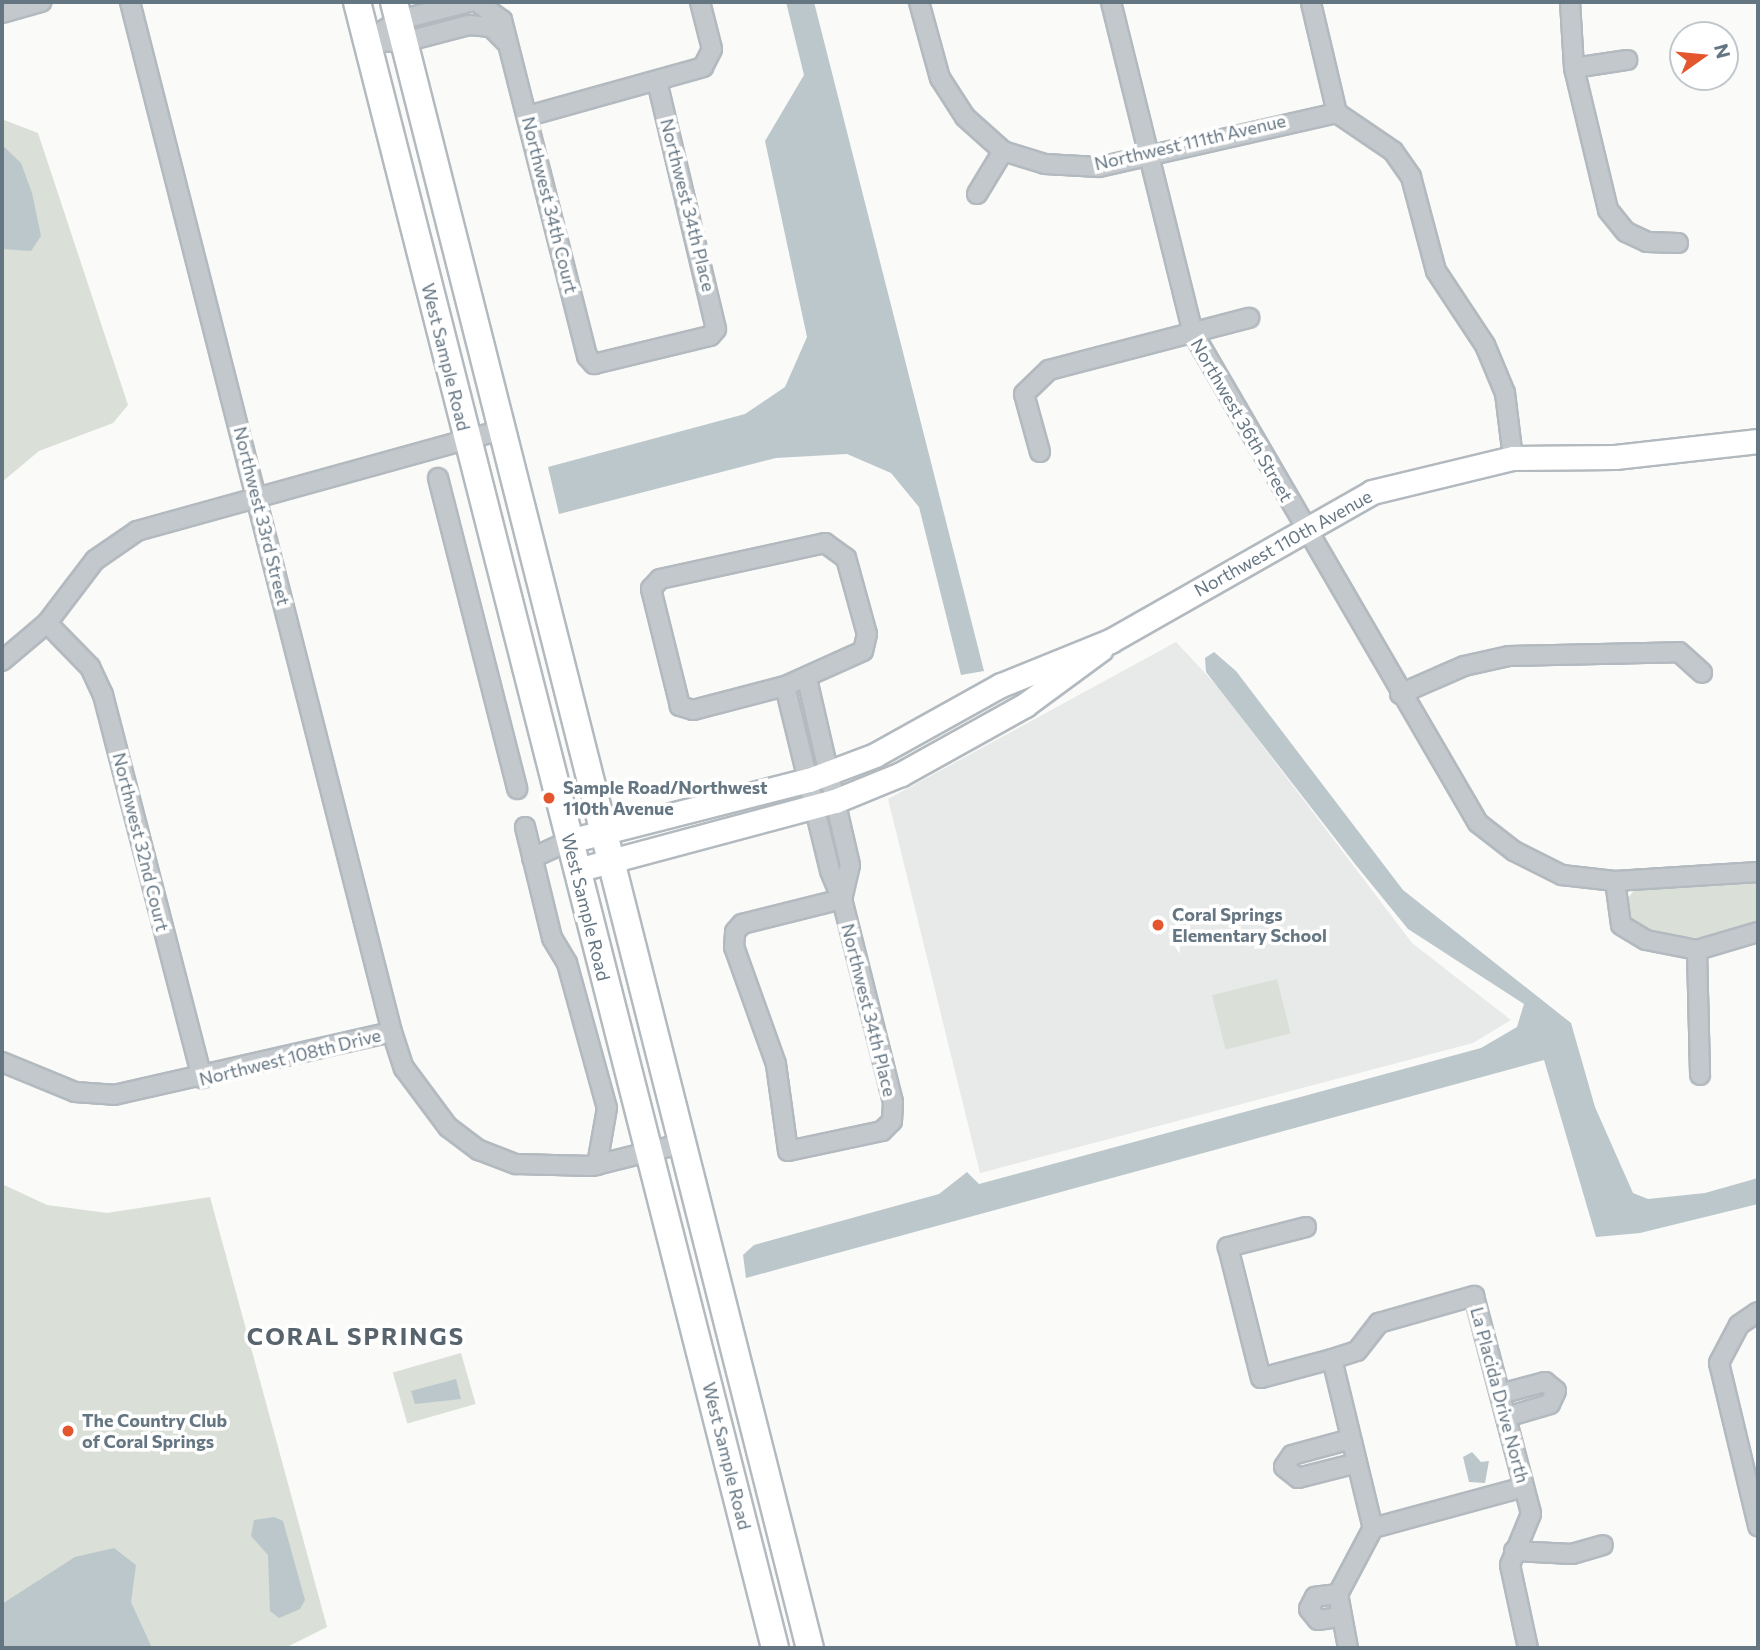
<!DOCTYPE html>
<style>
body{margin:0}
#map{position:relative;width:1760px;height:1650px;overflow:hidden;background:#fafaf8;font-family:Commissioner,sans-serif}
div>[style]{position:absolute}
.built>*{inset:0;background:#e8e9e9}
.green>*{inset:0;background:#dadfd7;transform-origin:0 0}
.water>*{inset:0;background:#bbc7cb}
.roads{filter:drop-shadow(2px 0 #b3babf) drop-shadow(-2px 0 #b3babf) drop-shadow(0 2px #b3babf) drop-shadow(0 -2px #b3babf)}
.street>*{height:18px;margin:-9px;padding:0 9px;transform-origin:9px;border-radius:9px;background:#c3c8cc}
.secondary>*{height:23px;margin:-11.5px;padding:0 11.5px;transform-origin:11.5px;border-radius:11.5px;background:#fff}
.primary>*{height:26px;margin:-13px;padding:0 13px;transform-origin:13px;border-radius:13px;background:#fff}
.dots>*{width:19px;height:19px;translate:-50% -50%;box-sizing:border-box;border:4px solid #fff;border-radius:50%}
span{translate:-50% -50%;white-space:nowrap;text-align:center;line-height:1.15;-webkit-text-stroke:7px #fff;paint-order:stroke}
.street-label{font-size:18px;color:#657683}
.poi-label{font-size:18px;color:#657683;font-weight:700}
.left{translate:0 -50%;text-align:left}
.district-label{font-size:24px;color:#57646e;font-weight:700;letter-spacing:2px}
.frame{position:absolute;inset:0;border:4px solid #657683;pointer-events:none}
.north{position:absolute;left:1669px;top:21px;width:70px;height:70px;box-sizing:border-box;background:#fff;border:2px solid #c1c8cd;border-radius:50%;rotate:75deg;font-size:19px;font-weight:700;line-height:28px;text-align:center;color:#657683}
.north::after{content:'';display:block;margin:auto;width:24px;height:32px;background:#e4572e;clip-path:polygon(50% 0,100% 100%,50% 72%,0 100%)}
</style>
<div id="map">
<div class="built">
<div style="clip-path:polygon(1176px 642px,1218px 687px,1412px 943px,1511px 1020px,1473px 1043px,980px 1173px,888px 799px)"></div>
</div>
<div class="green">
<div style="clip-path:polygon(4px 120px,38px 133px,128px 405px,113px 423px,39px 451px,2px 482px)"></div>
<div style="clip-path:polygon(1758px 882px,1758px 921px,1713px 939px,1655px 935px,1629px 922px,1624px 904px,1634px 890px)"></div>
<div style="left:1277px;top:979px;width:56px;height:67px;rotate:76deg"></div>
<div style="clip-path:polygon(2px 1184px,47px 1205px,107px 1213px,210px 1197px,327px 1627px,285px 1648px,2px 1648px)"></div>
<div style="left:461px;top:1353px;width:53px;height:71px;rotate:74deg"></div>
</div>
<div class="water">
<div style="clip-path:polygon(786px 2px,814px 2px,984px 671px,961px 675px,919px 507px,891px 473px,847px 454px,776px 458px,559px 514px,548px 467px,745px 414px,785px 387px,807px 337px,765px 141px,804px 75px)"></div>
<div style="clip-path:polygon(2px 145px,21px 163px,32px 193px,41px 236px,31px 251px,2px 249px)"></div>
<div style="clip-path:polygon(1214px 652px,1236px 671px,1403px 890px,1571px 1023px,1595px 1107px,1633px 1193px,1648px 1199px,1705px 1193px,1758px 1178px,1758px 1204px,1640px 1233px,1596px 1237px,1544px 1060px,746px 1278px,743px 1255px,754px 1245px,939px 1194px,967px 1172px,979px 1184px,1481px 1048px,1517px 1027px,1524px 1004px,1408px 929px,1355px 864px,1206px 672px,1205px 658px)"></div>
<div style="clip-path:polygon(456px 1379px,461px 1399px,415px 1404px,411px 1391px)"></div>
<div style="clip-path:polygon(1472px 1452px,1481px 1462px,1489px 1461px,1485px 1483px,1469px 1482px,1463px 1457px)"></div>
<div style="clip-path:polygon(274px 1517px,283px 1521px,305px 1600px,300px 1609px,279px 1618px,270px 1611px,268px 1555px,251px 1536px,254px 1520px)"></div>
<div style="clip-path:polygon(114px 1548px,136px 1565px,131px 1602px,152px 1648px,2px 1648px,2px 1604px,75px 1557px)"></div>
</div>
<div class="roads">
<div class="street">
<div style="left:130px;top:2px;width:1063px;rotate:75.73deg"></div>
<div style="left:477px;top:2px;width:31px;rotate:36deg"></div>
<div style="left:502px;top:20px;width:347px;rotate:75.8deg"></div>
<div style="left:587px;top:356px;width:11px;rotate:49deg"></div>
<div style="left:594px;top:364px;width:119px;rotate:-13.6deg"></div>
<div style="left:710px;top:336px;width:9px;rotate:-49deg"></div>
<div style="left:716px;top:329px;width:255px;rotate:-103.4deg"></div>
<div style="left:919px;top:2px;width:79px;rotate:74.6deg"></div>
<div style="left:940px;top:78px;width:46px;rotate:57.3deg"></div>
<div style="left:965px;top:117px;width:51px;rotate:41.8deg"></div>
<div style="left:1003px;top:151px;width:44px;rotate:17.2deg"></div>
<div style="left:1045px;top:164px;width:54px;rotate:3.2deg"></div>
<div style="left:1099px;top:167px;width:244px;rotate:-12.8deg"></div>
<div style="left:1111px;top:2px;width:341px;rotate:76.1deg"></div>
<div style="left:1193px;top:333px;width:567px;rotate:59.82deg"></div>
<div style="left:1478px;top:823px;width:46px;rotate:37.9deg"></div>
<div style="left:1514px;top:851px;width:54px;rotate:26.6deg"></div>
<div style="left:1562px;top:875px;width:53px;rotate:6.5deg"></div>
<div style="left:1615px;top:881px;width:143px;rotate:-3.6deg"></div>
<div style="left:1570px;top:2px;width:66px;rotate:86.5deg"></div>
<div style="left:1574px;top:68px;width:146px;rotate:76.5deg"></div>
<div style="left:1608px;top:210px;width:28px;rotate:51deg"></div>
<div style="left:1626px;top:232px;width:23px;rotate:25deg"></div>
<div style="left:1647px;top:242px;width:31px;rotate:2deg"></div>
<div style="left:1311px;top:3px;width:113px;rotate:76.7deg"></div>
<div style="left:2px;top:13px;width:41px;rotate:-15.8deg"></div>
<div style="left:367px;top:41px;width:37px;rotate:2deg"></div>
<div style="left:404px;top:42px;width:67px;rotate:-14.7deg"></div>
<div style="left:469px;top:25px;width:22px;rotate:5deg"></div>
<div style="left:491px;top:27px;width:21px;rotate:45deg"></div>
<div style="left:367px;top:41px;width:38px;rotate:-33deg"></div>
<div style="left:399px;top:20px;width:73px;rotate:-14.2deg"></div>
<div style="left:1574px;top:68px;width:54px;rotate:-8.6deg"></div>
<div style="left:1337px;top:113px;width:68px;rotate:34.2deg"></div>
<div style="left:1393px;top:151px;width:32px;rotate:55deg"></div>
<div style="left:1411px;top:177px;width:97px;rotate:75.1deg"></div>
<div style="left:1436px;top:271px;width:89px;rotate:56.5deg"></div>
<div style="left:1485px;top:345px;width:52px;rotate:67.4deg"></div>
<div style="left:1505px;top:393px;width:65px;rotate:83deg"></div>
<div style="left:528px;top:116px;width:182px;rotate:-15.6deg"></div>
<div style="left:703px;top:67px;width:20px;rotate:-63deg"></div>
<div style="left:712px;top:49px;width:49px;rotate:-104.3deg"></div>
<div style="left:977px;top:194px;width:50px;rotate:-58.8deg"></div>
<div style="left:1040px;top:452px;width:60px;rotate:-105.4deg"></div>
<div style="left:1024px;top:394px;width:35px;rotate:-44deg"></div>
<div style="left:1049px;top:370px;width:207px;rotate:-14.6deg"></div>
<div style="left:438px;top:478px;width:321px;rotate:75.7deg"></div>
<div style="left:825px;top:543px;width:26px;rotate:36deg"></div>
<div style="left:846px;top:558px;width:79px;rotate:74.6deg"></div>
<div style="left:867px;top:634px;width:17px;rotate:103deg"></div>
<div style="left:863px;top:651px;width:85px;rotate:155.8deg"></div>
<div style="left:785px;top:686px;width:95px;rotate:165.4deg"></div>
<div style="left:693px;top:710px;width:14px;rotate:-163deg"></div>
<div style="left:680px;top:706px;width:121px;rotate:-103.9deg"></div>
<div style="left:651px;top:589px;width:13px;rotate:-48deg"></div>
<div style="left:660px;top:579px;width:169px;rotate:-12.3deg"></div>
<div style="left:47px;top:623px;width:62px;rotate:45.7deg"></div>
<div style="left:90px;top:667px;width:31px;rotate:65deg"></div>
<div style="left:103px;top:695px;width:396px;rotate:75.5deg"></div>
<div style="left:2px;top:661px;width:59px;rotate:-40.2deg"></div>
<div style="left:47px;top:623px;width:79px;rotate:-52.7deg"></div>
<div style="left:95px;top:560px;width:51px;rotate:-34.6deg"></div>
<div style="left:137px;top:531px;width:378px;rotate:-15.5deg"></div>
<div style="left:807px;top:679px;width:191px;rotate:77deg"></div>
<div style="left:850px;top:865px;width:35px;rotate:103deg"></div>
<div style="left:785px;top:686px;width:190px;rotate:76.3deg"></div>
<div style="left:830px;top:871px;width:30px;rotate:67deg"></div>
<div style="left:842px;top:899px;width:209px;rotate:75.9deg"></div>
<div style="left:893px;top:1102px;width:19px;rotate:93deg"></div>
<div style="left:892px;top:1121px;width:14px;rotate:135deg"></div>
<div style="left:882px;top:1131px;width:96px;rotate:168deg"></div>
<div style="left:788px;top:1151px;width:88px;rotate:-97.9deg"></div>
<div style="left:776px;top:1064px;width:124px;rotate:-109.7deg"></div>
<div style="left:734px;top:947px;width:15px;rotate:-86deg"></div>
<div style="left:735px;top:932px;width:11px;rotate:-49deg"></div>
<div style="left:742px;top:924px;width:103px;rotate:-14deg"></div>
<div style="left:1400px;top:694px;width:70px;rotate:-23.6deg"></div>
<div style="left:1464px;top:666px;width:46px;rotate:-12.5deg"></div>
<div style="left:1509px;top:656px;width:170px;rotate:-1.3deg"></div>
<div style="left:1679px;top:652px;width:31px;rotate:42deg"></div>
<div style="left:525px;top:827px;width:114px;rotate:76.3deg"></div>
<div style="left:552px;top:938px;width:29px;rotate:59deg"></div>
<div style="left:567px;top:963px;width:150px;rotate:74.6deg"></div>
<div style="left:607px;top:1108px;width:58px;rotate:100deg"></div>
<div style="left:532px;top:858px;width:41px;rotate:-24.7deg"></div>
<div style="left:1615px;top:881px;width:44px;rotate:82.2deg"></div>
<div style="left:1621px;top:925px;width:29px;rotate:31deg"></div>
<div style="left:1646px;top:940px;width:52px;rotate:11.1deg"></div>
<div style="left:1697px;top:950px;width:64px;rotate:-16.4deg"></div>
<div style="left:1697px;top:950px;width:125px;rotate:88.6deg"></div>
<div style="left:2px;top:1062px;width:79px;rotate:22.3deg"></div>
<div style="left:75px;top:1092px;width:39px;rotate:4deg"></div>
<div style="left:114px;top:1095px;width:285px;rotate:-12.8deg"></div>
<div style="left:392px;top:1032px;width:38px;rotate:72deg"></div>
<div style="left:404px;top:1068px;width:74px;rotate:53.3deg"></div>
<div style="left:448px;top:1127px;width:39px;rotate:37deg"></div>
<div style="left:479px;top:1150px;width:40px;rotate:21deg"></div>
<div style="left:516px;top:1164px;width:76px;rotate:1.5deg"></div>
<div style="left:592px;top:1166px;width:95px;rotate:-14deg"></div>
<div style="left:1306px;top:1227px;width:81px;rotate:165.6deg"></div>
<div style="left:1228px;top:1247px;width:135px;rotate:75.9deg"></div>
<div style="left:1261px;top:1378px;width:73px;rotate:-15deg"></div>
<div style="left:1332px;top:1359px;width:174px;rotate:76.4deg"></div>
<div style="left:1373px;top:1528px;width:75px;rotate:117.9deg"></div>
<div style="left:1338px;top:1594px;width:55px;rotate:79.5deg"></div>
<div style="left:1758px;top:1312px;width:23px;rotate:146deg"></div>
<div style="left:1739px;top:1325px;width:43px;rotate:117.8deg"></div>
<div style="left:1719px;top:1363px;width:168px;rotate:76.5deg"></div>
<div style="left:1332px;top:1359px;width:26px;rotate:-18deg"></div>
<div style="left:1357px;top:1351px;width:36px;rotate:-52deg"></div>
<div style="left:1379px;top:1323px;width:99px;rotate:-15.9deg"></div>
<div style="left:1474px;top:1296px;width:225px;rotate:75.3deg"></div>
<div style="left:1531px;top:1514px;width:55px;rotate:112.4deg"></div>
<div style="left:1510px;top:1565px;width:85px;rotate:77.8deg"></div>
<div style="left:1500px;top:1394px;width:47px;rotate:-14.9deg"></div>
<div style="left:1545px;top:1382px;width:14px;rotate:39deg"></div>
<div style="left:1556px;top:1391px;width:14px;rotate:115deg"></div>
<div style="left:1550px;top:1404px;width:46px;rotate:163.5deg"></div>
<div style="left:1351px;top:1439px;width:61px;rotate:164.8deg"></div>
<div style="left:1292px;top:1455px;width:14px;rotate:124deg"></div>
<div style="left:1284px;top:1467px;width:18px;rotate:38deg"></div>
<div style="left:1298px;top:1478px;width:61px;rotate:-14.3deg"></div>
<div style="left:1373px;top:1528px;width:156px;rotate:-15.2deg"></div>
<div style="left:1514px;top:1551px;width:58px;rotate:3deg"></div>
<div style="left:1572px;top:1554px;width:32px;rotate:-16deg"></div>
<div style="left:1338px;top:1594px;width:23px;rotate:173deg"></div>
<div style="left:1315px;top:1597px;width:13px;rotate:117deg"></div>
<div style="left:1309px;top:1609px;width:14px;rotate:51deg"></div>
<div style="left:1318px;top:1620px;width:22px;rotate:-8deg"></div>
</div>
<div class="secondary">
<div style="left:569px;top:841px;width:248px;rotate:-14.3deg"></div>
<div style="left:809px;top:780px;width:71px;rotate:-20.7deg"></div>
<div style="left:875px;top:755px;width:144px;rotate:-29.1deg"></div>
<div style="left:1001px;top:685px;width:118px;rotate:-22deg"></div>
<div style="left:1110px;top:641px;width:301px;rotate:-29.6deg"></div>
<div style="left:1372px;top:492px;width:145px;rotate:-13.6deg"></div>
<div style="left:1513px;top:458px;width:102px;rotate:-0.6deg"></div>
<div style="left:1615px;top:457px;width:144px;rotate:-6.4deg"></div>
<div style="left:577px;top:870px;width:267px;rotate:-15deg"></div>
<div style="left:835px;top:801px;width:71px;rotate:-22.2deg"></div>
<div style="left:901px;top:774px;width:142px;rotate:-29.1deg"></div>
<div style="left:1025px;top:705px;width:94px;rotate:-36.4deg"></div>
</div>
<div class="primary">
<div style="left:357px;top:2px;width:1698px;rotate:75.75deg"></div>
<div style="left:394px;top:2px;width:1698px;rotate:75.82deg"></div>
</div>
</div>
<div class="dots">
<div style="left:549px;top:798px;background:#e4572e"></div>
<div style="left:1158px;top:925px;background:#e4572e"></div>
<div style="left:68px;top:1431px;background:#e4572e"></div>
</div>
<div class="street-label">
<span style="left:1190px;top:142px;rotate:-13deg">Northwest 111th Avenue</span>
<span style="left:550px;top:205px;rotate:76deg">Northwest 34th Court</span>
<span style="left:688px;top:205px;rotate:76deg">Northwest 34th Place</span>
<span style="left:446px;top:357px;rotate:76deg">West Sample Road</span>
<span style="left:1242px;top:420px;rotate:60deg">Northwest 36th Street</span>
<span style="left:262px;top:516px;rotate:76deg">Northwest 33rd Street</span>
<span style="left:1283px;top:543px;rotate:-29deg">Northwest 110th Avenue</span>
<span style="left:141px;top:842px;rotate:76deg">Northwest 32nd Court</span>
<span style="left:586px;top:907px;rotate:76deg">West Sample Road</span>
<span style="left:869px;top:1010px;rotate:76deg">Northwest 34th Place</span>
<span style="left:290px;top:1057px;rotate:-14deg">Northwest 108th Drive</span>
<span style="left:1500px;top:1395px;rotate:75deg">La Placida Drive North</span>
<span style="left:727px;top:1456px;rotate:76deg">West Sample Road</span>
</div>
<div class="poi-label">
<span class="left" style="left:563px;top:798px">Sample Road/Northwest<br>110th Avenue</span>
<span class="left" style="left:1172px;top:925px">Coral Springs<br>Elementary School</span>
<span class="left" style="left:82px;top:1431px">The Country Club<br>of Coral Springs</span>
</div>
<div class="district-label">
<span style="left:356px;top:1336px">CORAL SPRINGS</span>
</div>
<div class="frame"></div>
<div class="north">N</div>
</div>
